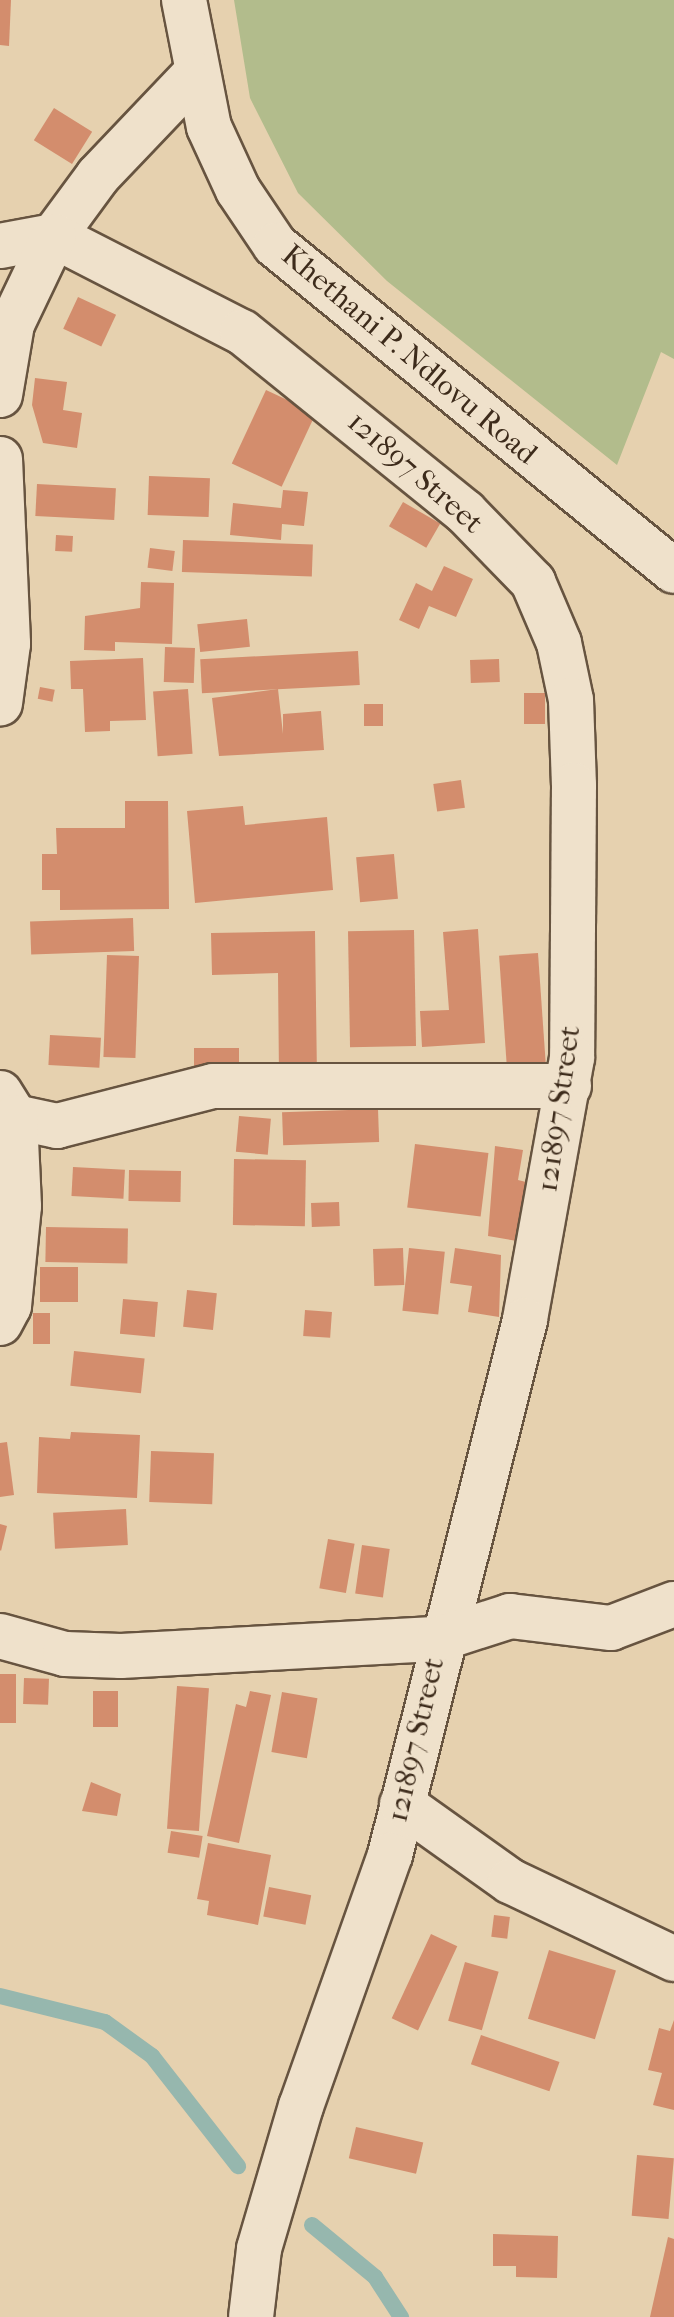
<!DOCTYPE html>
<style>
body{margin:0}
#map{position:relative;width:674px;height:2317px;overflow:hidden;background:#e6d1af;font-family:"IM FELL French Canon",serif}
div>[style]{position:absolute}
.green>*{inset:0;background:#b2bc8c}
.stream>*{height:16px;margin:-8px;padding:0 8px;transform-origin:8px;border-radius:8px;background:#96b7ae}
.building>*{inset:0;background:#d38d6d;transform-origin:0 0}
.roads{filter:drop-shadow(2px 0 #675440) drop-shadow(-2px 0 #675440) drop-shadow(0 2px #675440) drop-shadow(0 -2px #675440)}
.minor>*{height:44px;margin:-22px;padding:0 22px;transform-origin:22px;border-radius:22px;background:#efe1cb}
span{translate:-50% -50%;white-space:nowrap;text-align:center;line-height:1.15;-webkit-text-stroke:6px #efe1cb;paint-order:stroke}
.street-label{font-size:30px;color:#3d2b1b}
</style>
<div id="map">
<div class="green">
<div style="clip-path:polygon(234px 0,674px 0,674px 359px,661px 352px,617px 465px,387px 281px,298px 193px,250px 98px)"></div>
</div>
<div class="stream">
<div style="left:0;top:1996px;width:108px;rotate:13.9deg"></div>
<div style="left:105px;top:2022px;width:58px;rotate:35.9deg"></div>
<div style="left:152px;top:2056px;width:140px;rotate:52deg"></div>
<div style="left:312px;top:2225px;width:82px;rotate:39.5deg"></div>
<div style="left:375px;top:2277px;width:48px;rotate:57deg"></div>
</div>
<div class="building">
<div style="clip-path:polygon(0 0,11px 0,9px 46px,0 45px)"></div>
<div style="left:54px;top:108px;width:45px;height:38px;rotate:32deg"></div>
<div style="left:78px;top:297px;width:42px;height:35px;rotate:25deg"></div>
<div style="clip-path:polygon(35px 378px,67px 382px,63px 410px,82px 413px,77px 448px,43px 443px,32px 405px)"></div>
<div style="left:266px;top:390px;width:55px;height:81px;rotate:25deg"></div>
<div style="left:149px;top:476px;width:61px;height:39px;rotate:2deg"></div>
<div style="left:37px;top:484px;width:79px;height:32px;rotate:3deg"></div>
<div style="clip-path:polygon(283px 490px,308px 492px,304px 526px,282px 524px,281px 540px,230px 535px,233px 503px,281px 508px)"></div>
<div style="left:403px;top:502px;width:43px;height:28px;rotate:30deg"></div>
<div style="left:56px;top:535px;width:17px;height:16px;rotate:3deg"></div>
<div style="left:183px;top:540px;width:130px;height:32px;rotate:2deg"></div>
<div style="left:150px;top:548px;width:25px;height:20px;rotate:7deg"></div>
<div style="clip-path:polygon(444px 566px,473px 579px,456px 617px,429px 606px,419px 629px,399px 620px,416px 583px,432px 591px)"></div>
<div style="clip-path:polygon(141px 582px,174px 583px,172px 644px,115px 642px,115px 651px,84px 650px,85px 616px,140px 608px)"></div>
<div style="left:247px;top:619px;width:28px;height:50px;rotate:84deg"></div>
<div style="left:165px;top:647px;width:30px;height:35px;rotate:2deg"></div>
<div style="left:358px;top:651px;width:34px;height:158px;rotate:87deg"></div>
<div style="clip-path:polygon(143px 658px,146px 720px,110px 721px,110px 731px,85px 732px,83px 689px,71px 689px,70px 661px)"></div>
<div style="left:499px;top:659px;width:23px;height:29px;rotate:88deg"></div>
<div style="left:40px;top:687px;width:15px;height:12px;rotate:11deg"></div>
<div style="left:188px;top:689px;width:65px;height:35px;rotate:86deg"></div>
<div style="clip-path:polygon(278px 689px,283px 734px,283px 714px,321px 711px,324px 750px,219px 756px,212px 698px)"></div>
<div style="left:524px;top:693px;width:21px;height:31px"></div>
<div style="left:364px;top:704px;width:19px;height:22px"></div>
<div style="left:461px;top:780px;width:28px;height:28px;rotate:82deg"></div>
<div style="clip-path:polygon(125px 801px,168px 801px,169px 909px,60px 910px,60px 890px,42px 890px,42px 854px,57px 854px,56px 828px,125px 828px)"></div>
<div style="clip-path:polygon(243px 806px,245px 825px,327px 817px,333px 890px,195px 903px,187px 811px)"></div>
<div style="left:394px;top:854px;width:45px;height:38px;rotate:85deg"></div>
<div style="left:133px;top:918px;width:33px;height:103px;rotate:88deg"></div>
<div style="clip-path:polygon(478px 929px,485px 1043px,422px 1047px,420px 1011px,449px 1010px,443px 932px)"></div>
<div style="left:414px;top:930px;width:116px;height:66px;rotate:89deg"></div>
<div style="clip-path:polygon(315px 931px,317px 1077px,279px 1077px,278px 973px,212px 975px,211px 933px)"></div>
<div style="left:538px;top:953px;width:112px;height:39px;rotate:86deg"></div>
<div style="left:107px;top:955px;width:32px;height:102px;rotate:2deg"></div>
<div style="left:50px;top:1035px;width:51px;height:30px;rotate:3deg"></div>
<div style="left:194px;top:1048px;width:45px;height:23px"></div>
<div style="left:378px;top:1109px;width:33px;height:96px;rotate:88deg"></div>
<div style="left:239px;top:1116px;width:32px;height:36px;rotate:5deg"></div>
<div style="left:415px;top:1144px;width:74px;height:64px;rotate:7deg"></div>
<div style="clip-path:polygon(495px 1146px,523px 1150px,518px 1180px,526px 1182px,517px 1241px,488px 1236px)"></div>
<div style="left:234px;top:1159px;width:72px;height:66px;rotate:1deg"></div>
<div style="left:73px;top:1167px;width:52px;height:29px;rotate:3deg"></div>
<div style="left:129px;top:1170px;width:52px;height:31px;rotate:1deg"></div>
<div style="left:339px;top:1202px;width:24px;height:28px;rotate:88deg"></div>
<div style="left:46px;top:1227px;width:82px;height:35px;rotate:1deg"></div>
<div style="left:403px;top:1248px;width:37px;height:30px;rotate:88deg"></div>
<div style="left:409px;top:1248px;width:36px;height:63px;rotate:6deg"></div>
<div style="clip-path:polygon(455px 1248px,501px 1255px,499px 1317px,468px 1312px,472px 1286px,450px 1283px)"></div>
<div style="left:40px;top:1267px;width:38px;height:35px"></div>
<div style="left:187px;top:1290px;width:30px;height:37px;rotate:6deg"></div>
<div style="left:123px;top:1299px;width:35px;height:35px;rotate:5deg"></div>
<div style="left:305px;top:1310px;width:27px;height:26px;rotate:4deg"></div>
<div style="left:33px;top:1313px;width:17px;height:31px"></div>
<div style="left:74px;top:1351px;width:71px;height:35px;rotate:6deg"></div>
<div style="clip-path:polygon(71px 1432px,140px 1435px,137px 1498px,37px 1493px,39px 1437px,70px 1439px)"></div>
<div style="clip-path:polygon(7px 1442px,14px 1495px,0 1497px,0 1443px)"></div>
<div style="left:151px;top:1451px;width:63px;height:51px;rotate:2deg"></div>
<div style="left:126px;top:1509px;width:36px;height:73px;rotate:87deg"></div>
<div style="clip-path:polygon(0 1524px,7px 1526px,1px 1551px,0 1550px)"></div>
<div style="left:328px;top:1539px;width:27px;height:50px;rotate:10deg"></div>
<div style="left:362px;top:1545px;width:28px;height:49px;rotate:8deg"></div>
<div style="left:0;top:1674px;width:16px;height:49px"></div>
<div style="left:24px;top:1678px;width:25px;height:26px;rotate:2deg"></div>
<div style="left:177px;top:1686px;width:32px;height:143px;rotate:4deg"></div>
<div style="left:93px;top:1691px;width:25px;height:36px"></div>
<div style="clip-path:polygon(250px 1691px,271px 1695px,239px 1843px,207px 1836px,236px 1704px,246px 1707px)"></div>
<div style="left:282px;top:1692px;width:36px;height:61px;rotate:10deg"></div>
<div style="clip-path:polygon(91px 1782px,121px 1794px,117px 1816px,82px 1811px)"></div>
<div style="left:171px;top:1831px;width:32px;height:22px;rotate:9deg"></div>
<div style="clip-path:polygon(208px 1843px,271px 1855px,258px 1925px,207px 1915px,209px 1901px,197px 1899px)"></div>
<div style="left:269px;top:1887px;width:43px;height:30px;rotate:11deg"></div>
<div style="left:494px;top:1915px;width:16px;height:22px;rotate:7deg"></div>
<div style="left:431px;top:1934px;width:29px;height:93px;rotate:25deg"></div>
<div style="left:549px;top:1950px;width:70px;height:72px;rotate:17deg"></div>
<div style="left:465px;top:1962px;width:35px;height:61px;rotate:16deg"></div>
<div style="clip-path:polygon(674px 2020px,674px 2110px,653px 2105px,662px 2073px,648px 2070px,659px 2028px,670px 2031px)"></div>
<div style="left:481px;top:2035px;width:83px;height:31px;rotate:19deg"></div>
<div style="left:356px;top:2127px;width:69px;height:32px;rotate:13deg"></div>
<div style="left:637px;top:2155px;width:37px;height:61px;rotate:5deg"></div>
<div style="clip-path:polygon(493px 2234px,558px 2236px,557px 2278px,516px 2277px,516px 2266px,493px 2266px)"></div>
<div style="clip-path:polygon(668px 2237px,674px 2239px,674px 2317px,650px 2317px)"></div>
</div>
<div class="roads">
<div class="minor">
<div style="left:184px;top:0;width:129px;rotate:78.9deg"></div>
<div style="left:209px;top:127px;width:69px;rotate:65.3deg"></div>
<div style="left:238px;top:190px;width:66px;rotate:56.1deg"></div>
<div style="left:275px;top:245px;width:515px;rotate:39.25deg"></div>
<div style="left:195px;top:74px;width:141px;rotate:133.6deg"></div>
<div style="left:98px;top:176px;width:74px;rotate:126.3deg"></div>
<div style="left:54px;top:236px;width:211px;rotate:27.1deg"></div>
<div style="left:242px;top:332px;width:287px;rotate:38.9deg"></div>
<div style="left:465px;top:512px;width:98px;rotate:45.8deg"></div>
<div style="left:533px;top:582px;width:66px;rotate:66.9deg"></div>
<div style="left:559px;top:643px;width:58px;rotate:78.1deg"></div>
<div style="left:571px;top:700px;width:85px;rotate:88deg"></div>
<div style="left:574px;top:785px;width:273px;rotate:90.4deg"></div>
<div style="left:572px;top:1058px;width:266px;rotate:100.2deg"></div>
<div style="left:525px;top:1320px;width:552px;rotate:104.16deg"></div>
<div style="left:390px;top:1855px;width:266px;rotate:109.5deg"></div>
<div style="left:301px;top:2106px;width:149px;rotate:106.4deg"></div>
<div style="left:259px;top:2249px;width:68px;rotate:96.7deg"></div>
<div style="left:0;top:246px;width:55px;rotate:-10.5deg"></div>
<div style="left:54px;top:236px;width:98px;rotate:115.5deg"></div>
<div style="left:12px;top:324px;width:72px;rotate:99.6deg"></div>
<div style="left:0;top:459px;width:185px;rotate:87.5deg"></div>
<div style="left:8px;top:644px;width:60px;rotate:97.7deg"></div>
<div style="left:0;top:1093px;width:28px;rotate:58deg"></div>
<div style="left:15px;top:1117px;width:43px;rotate:12.1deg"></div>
<div style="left:57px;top:1126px;width:161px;rotate:-14.4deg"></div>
<div style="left:213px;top:1086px;width:356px"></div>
<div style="left:0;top:1323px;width:19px;rotate:-62deg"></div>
<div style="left:9px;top:1306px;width:100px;rotate:-84.3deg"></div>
<div style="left:19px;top:1206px;width:89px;rotate:-92.6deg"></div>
<div style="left:0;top:1636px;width:67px;rotate:15.5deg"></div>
<div style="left:65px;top:1654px;width:56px;rotate:2deg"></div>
<div style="left:121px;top:1656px;width:318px;rotate:-3.1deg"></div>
<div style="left:439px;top:1639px;width:75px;rotate:-17.9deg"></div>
<div style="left:510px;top:1616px;width:102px;rotate:6.8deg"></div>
<div style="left:611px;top:1628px;width:67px;rotate:-20.9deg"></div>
<div style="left:402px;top:1804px;width:133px;rotate:35.5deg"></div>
<div style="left:510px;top:1881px;width:182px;rotate:25.4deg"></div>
</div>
</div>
<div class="street-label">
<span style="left:409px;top:355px;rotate:40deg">Khethani P. Ndlovu Road</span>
<span style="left:415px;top:473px;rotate:41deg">121897 Street</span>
<span style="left:559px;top:1109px;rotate:-82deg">121897 Street</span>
<span style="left:416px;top:1740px;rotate:-77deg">121897 Street</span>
</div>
</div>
